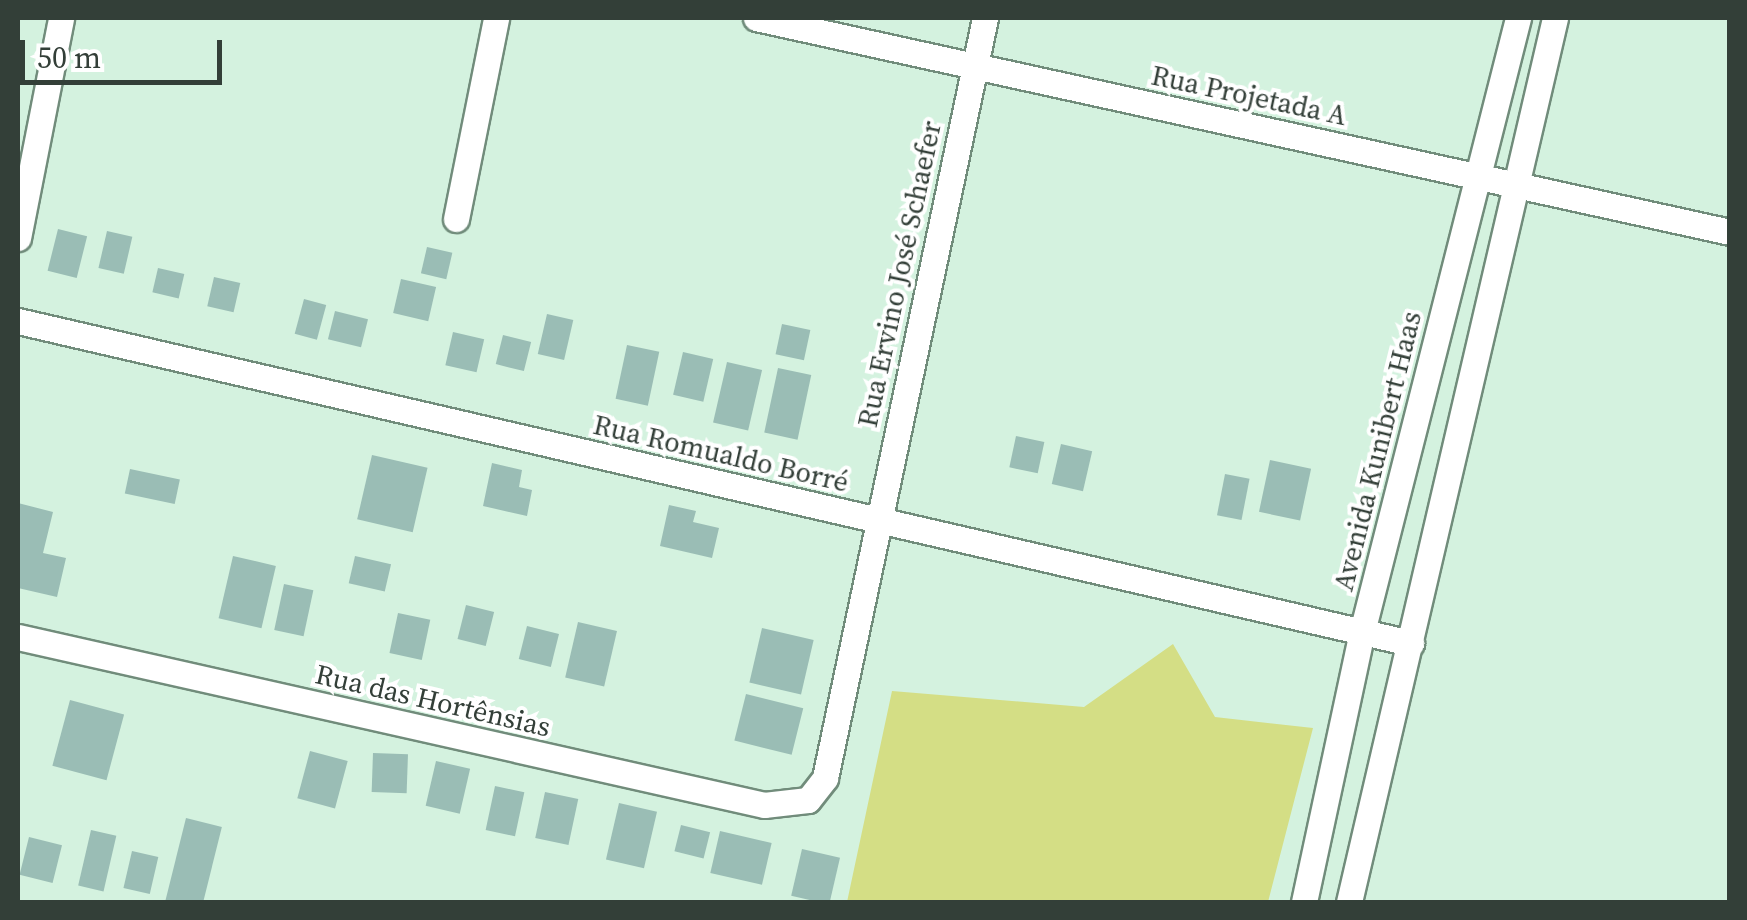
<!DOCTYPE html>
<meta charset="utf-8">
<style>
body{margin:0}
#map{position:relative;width:1747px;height:920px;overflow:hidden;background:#d4f2df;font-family:"Source Serif 4",serif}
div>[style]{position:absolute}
.green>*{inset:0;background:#d4de85}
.building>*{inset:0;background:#9abdb5;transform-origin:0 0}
.roads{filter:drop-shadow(2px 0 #718c7b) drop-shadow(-2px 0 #718c7b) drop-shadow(0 2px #718c7b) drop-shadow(0 -2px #718c7b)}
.street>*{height:25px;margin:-12.5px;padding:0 12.5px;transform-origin:12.5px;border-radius:12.5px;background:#fff}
span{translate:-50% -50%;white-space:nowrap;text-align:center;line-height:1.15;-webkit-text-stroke:8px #fff;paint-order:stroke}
.street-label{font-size:28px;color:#333f38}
.frame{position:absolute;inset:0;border:20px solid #333f38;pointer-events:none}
.scale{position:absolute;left:20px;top:40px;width:202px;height:45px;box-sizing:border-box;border:5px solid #333f38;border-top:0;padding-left:12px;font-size:30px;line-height:35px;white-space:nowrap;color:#333f38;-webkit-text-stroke:8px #fff;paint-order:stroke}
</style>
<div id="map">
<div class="green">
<div style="clip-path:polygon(1173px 644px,1215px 717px,1313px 728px,1268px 902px,847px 902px,892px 691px,1084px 707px)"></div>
</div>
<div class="building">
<div style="left:58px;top:229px;width:30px;height:43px;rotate:14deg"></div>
<div style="left:107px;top:231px;width:26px;height:38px;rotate:13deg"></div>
<div style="left:427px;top:247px;width:26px;height:27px;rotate:13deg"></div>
<div style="left:158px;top:268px;width:27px;height:25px;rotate:13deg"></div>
<div style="left:214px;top:277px;width:27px;height:30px;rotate:13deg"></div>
<div style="left:401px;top:279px;width:36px;height:35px;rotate:13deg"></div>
<div style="left:304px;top:299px;width:23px;height:36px;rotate:15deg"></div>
<div style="left:335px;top:311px;width:34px;height:29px;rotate:14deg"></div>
<div style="left:547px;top:314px;width:27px;height:41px;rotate:13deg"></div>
<div style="left:782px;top:324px;width:29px;height:31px;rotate:12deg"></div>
<div style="left:453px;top:332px;width:32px;height:34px;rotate:13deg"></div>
<div style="left:503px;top:335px;width:29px;height:30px;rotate:14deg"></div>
<div style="left:627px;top:345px;width:33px;height:55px;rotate:12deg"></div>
<div style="left:683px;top:352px;width:31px;height:44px;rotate:13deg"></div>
<div style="left:727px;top:362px;width:36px;height:62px;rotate:13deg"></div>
<div style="left:778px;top:368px;width:34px;height:66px;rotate:12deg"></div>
<div style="left:1016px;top:436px;width:29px;height:32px;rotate:12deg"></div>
<div style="left:1061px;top:444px;width:32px;height:41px;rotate:13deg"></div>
<div style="left:372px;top:455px;width:57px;height:66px;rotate:13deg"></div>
<div style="left:1270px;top:460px;width:42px;height:53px;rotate:12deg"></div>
<div style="clip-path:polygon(492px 463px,522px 470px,519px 487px,532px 490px,527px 516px,483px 506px)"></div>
<div style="left:130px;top:469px;width:51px;height:25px;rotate:12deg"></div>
<div style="left:1225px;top:474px;width:25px;height:42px;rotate:11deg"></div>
<div style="clip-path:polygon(18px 503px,53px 512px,43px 553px,66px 558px,57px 597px,18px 588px)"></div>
<div style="clip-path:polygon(669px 505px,696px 511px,693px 522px,719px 528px,712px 558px,660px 546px)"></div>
<div style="left:233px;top:556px;width:44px;height:64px;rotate:13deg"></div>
<div style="left:355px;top:556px;width:37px;height:28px;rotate:13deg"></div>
<div style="left:284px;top:584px;width:30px;height:47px;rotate:12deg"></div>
<div style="left:466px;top:605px;width:29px;height:35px;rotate:14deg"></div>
<div style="left:398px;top:613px;width:33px;height:41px;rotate:12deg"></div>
<div style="left:578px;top:622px;width:40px;height:57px;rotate:13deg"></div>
<div style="left:527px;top:626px;width:33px;height:34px;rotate:14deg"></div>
<div style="left:762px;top:628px;width:53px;height:56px;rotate:13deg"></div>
<div style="left:746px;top:694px;width:59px;height:48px;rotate:14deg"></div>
<div style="left:70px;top:700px;width:56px;height:68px;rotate:15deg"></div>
<div style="left:310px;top:751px;width:39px;height:49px;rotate:15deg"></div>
<div style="left:373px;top:753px;width:35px;height:39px;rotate:2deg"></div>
<div style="left:436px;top:761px;width:35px;height:46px;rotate:13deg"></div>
<div style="left:495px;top:786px;width:30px;height:45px;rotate:12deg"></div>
<div style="left:545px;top:792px;width:34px;height:47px;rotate:12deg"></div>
<div style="left:619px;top:803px;width:39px;height:58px;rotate:13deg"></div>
<div style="left:186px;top:818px;width:37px;height:87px;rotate:14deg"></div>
<div style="left:681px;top:825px;width:30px;height:27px;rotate:14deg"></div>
<div style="left:91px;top:830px;width:26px;height:57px;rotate:13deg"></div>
<div style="left:720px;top:831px;width:53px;height:43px;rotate:13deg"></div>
<div style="left:29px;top:837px;width:34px;height:39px;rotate:14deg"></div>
<div style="left:802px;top:849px;width:39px;height:48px;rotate:13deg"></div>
<div style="left:132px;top:851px;width:27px;height:38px;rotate:13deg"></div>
</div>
<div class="roads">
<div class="street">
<div style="left:756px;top:18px;width:997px;rotate:12.39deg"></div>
<div style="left:456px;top:219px;width:205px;rotate:-78.7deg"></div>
<div style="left:18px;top:238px;width:224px;rotate:-78.9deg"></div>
<div style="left:18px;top:321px;width:1430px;rotate:13.02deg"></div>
<div style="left:18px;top:637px;width:765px;rotate:12.69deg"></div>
<div style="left:764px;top:805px;width:44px;rotate:-6.5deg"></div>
<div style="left:808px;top:800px;width:28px;rotate:-52deg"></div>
<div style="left:825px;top:778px;width:777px;rotate:-78.11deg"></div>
<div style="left:1304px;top:902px;width:276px;rotate:-77.9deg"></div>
<div style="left:1362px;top:632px;width:634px;rotate:-75.74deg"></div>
<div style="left:1349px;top:902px;width:908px;rotate:-76.88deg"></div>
</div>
</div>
<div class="street-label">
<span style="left:1249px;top:95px;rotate:12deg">Rua Projetada A</span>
<span style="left:899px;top:274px;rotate:-78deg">Rua Ervino José Schaefer</span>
<span style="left:1377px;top:451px;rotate:-76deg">Avenida Kunibert Haas</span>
<span style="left:721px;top:453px;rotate:13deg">Rua Romualdo Borré</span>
<span style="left:433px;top:700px;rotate:13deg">Rua das Hortênsias</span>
</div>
<div class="frame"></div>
<div class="scale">50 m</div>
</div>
